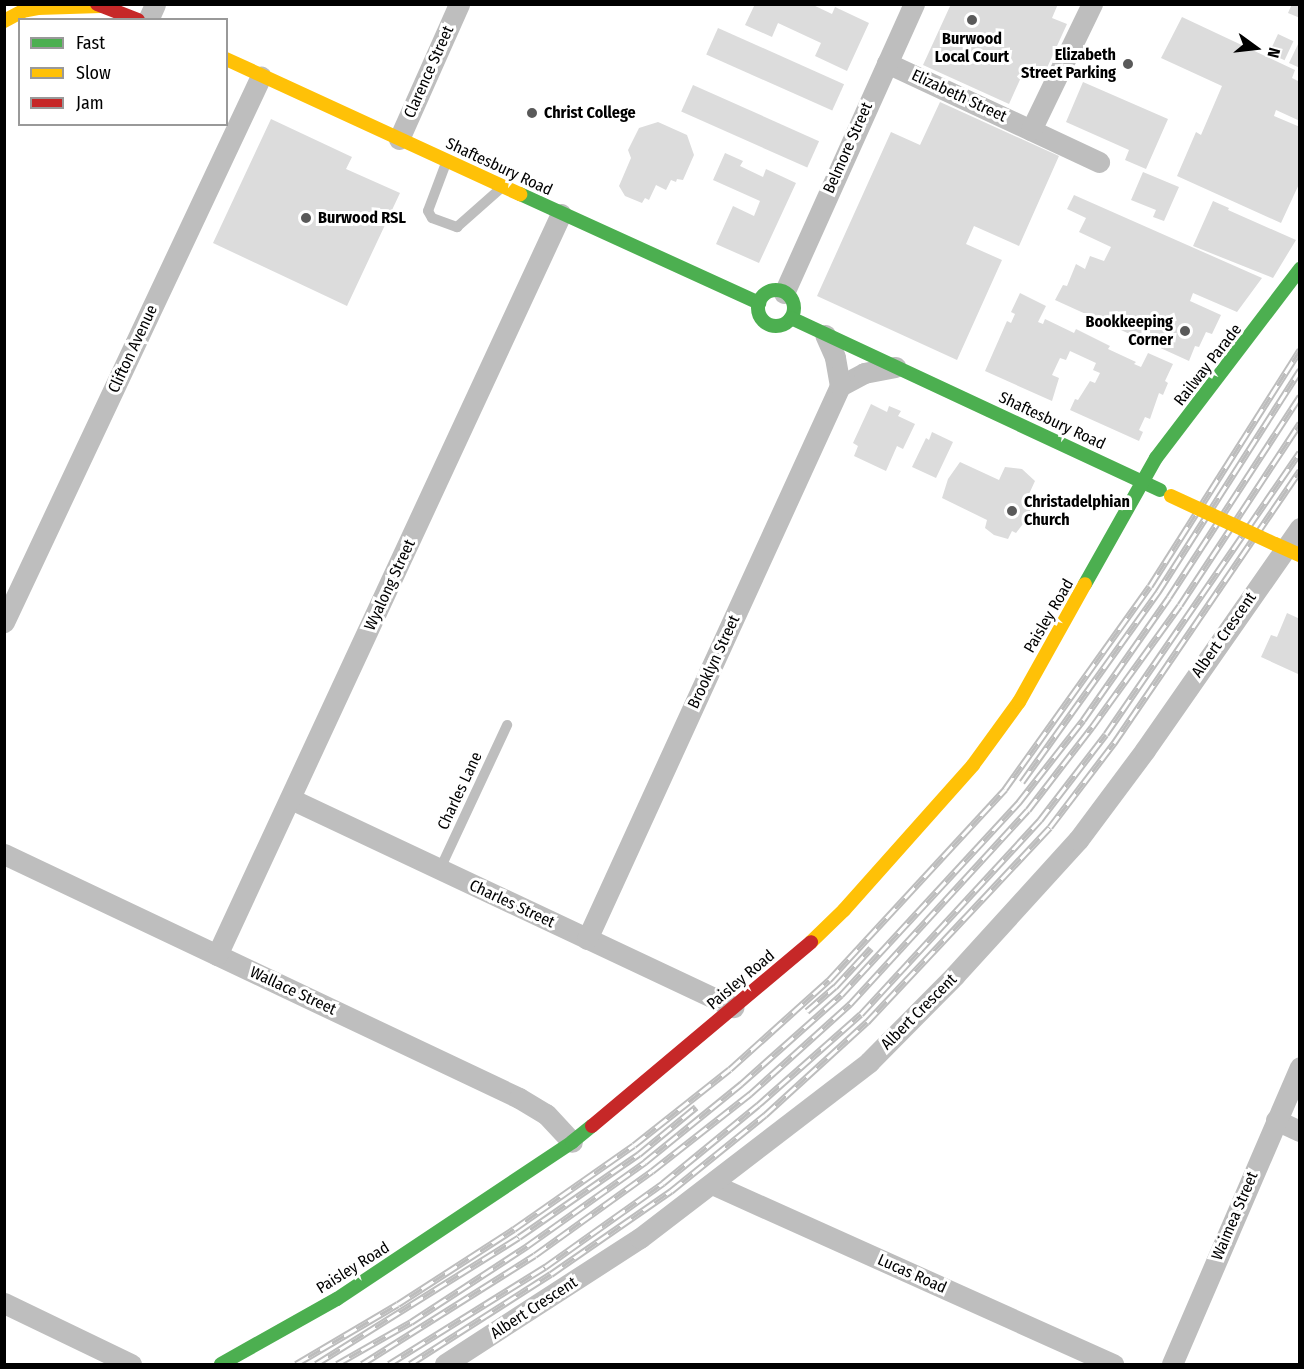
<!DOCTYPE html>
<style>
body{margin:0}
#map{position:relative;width:1304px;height:1369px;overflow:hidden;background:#fff;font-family:"Fira Sans Condensed",sans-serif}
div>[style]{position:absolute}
.building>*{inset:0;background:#dcdcdc;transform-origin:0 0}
.lane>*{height:10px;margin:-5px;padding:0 5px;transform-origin:5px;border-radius:5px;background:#bebebe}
.street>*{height:21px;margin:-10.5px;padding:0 10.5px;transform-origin:10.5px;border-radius:10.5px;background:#bebebe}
.fast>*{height:14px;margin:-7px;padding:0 7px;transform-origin:7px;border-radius:7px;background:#4caf50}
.fast>.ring{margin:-7px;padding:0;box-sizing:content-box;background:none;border:14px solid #4caf50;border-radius:50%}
.slow>*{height:14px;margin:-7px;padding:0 7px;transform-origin:7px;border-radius:7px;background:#ffc107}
.jam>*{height:14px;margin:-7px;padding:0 7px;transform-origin:7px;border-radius:7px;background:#c62828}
.rail>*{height:7px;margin-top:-3.5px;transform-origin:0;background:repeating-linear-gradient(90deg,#fff 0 14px,#bdbdbd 0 28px);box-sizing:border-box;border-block:2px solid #bdbdbd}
.slow-bridge>*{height:14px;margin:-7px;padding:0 7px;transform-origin:7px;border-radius:7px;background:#ffc107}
.dots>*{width:16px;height:16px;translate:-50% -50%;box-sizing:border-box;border:3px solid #fff;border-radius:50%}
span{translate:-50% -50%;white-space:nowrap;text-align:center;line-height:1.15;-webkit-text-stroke:6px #fff;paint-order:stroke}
.poi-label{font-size:16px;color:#000;font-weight:700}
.right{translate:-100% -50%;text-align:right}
.left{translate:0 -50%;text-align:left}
.street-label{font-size:16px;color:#000}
.frame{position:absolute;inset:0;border:6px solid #000;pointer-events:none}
.legend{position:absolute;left:18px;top:18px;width:210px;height:108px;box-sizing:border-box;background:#fff;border:2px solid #999;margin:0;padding:8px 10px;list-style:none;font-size:18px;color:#000}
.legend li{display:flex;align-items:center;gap:12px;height:30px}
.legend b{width:30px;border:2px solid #999}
.north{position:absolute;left:1226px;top:18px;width:60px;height:60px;-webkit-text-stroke:4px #fff;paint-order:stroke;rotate:105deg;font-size:16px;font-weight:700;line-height:24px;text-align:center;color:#000}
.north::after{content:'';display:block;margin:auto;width:21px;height:27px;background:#000;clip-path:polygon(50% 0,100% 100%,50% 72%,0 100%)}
</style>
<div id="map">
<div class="building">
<div style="clip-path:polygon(755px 4px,811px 4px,832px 14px,835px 7px,869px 23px,847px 71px,815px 56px,821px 43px,778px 23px,772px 37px,745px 25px)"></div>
<div style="clip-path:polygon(951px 4px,1058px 4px,1052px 18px,1067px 24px,1041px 81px,1023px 73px,1009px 104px,923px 65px)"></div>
<div style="clip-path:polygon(1292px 4px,1300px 4px,1300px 18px,1288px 13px)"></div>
<div style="clip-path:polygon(1182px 17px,1295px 70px,1292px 78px,1300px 82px,1300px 121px,1276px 110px,1274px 116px,1300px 127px,1300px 182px,1281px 223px,1177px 176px,1196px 132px,1201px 135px,1222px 86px,1161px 58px)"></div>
<div style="left:718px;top:28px;width:138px;height:29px;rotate:24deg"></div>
<div style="left:1278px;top:34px;width:17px;height:21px;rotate:25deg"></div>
<div style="clip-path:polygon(1300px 40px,1300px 68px,1289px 63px)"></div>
<div style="clip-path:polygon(1083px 82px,1168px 119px,1146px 169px,1125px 160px,1129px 150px,1066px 122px)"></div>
<div style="left:693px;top:85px;width:138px;height:29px;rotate:24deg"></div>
<div style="clip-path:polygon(940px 102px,1059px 156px,1019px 246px,974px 226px,966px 244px,1002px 260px,957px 360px,817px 296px,891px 132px,920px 145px)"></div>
<div style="clip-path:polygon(271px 119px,352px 157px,346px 169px,400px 193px,347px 306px,213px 243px)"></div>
<div style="clip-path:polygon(658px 122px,687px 135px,694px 155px,683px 180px,677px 179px,676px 182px,671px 180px,666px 190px,656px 185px,649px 200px,645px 198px,642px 203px,625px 196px,619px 186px,631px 158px,628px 150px,639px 128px)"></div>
<div style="clip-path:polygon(725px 153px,743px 161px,740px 166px,763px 177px,766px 169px,796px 183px,759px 263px,716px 244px,733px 206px,754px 216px,760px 201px,713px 180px)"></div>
<div style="clip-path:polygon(1143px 172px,1179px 187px,1164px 221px,1153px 217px,1156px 210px,1131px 200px)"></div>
<div style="clip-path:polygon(1074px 195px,1262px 278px,1237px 312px,1193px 293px,1190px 301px,1221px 315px,1212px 334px,1206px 332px,1199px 347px,1195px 346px,1189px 361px,1055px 300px,1063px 285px,1067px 286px,1076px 264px,1085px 269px,1090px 256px,1104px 261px,1111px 247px,1079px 232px,1086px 218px,1067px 209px)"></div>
<div style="clip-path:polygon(1213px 201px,1229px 208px,1228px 210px,1296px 240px,1273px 278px,1193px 246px)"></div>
<div style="clip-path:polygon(1020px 293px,1046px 306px,1038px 322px,1043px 324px,1045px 319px,1074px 333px,1076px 329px,1110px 346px,1108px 349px,1136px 362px,1134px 364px,1141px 367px,1148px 353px,1173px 364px,1165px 381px,1168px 383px,1163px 395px,1159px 393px,1150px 419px,1145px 417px,1139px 430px,1143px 432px,1139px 441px,1070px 410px,1075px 399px,1078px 400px,1090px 381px,1095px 383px,1100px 373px,1093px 370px,1096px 363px,1070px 351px,1066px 360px,1060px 358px,1052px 375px,1059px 378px,1052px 401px,985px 371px,1007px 321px,1011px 323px,1015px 314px,1011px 312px)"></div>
<div style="clip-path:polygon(871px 404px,887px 412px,889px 406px,901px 411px,898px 416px,915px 424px,903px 449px,897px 446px,886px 471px,854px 456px,858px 446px,853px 443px)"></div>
<div style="clip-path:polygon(932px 432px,953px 442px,936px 478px,912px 467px,926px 438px,929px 440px)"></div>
<div style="clip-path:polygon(960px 462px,999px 480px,1005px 467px,1022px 469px,1035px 481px,1029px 494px,1033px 495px,1029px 516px,1016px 533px,1012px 531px,1008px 539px,994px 535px,985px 528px,987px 520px,942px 498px,948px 479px)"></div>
<div style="clip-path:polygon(1287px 613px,1300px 619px,1298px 674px,1261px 657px,1271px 635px,1277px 637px)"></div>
</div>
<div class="lane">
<div style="left:446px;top:163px;width:51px;rotate:110.6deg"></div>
<div style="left:428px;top:211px;width:8px;rotate:60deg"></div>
<div style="left:432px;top:218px;width:27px;rotate:20deg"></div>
<div style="left:457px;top:227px;width:57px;rotate:-41.5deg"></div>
<div style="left:440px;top:869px;width:159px;rotate:-65deg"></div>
</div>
<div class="street">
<div style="left:148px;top:20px;width:17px;rotate:-66deg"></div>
<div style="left:887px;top:63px;width:234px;rotate:25deg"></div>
<div style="left:1031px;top:130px;width:140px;rotate:-64.2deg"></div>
<div style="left:399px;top:139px;width:148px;rotate:-66deg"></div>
<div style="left:784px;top:293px;width:317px;rotate:-65.8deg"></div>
<div style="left:840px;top:386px;width:27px;rotate:-28deg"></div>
<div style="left:864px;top:373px;width:32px;rotate:-11deg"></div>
<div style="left:4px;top:622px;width:603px;rotate:-64.79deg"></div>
<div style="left:291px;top:799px;width:489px;rotate:25.2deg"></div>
<div style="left:4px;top:854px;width:570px;rotate:25.35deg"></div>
<div style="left:519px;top:1098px;width:31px;rotate:31deg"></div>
<div style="left:546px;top:1114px;width:38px;rotate:47deg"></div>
<div style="left:587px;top:939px;width:608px;rotate:-65.42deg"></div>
<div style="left:840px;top:386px;width:29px;rotate:-100deg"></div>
<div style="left:835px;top:357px;width:24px;rotate:-114deg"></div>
<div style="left:217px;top:955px;width:817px;rotate:-65.1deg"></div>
<div style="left:1276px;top:1120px;width:26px;rotate:25deg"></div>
<div style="left:712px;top:1184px;width:440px;rotate:24.2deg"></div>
<div style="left:4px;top:1303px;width:141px;rotate:25.7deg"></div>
<div style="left:445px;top:1364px;width:232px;rotate:-32.9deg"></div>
<div style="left:640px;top:1238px;width:289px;rotate:-37.5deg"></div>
<div style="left:869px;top:1062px;width:122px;rotate:-45.3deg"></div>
<div style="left:955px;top:975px;width:183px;rotate:-47.7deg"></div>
<div style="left:1078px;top:840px;width:112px;rotate:-53.3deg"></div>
<div style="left:1145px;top:750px;width:271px;rotate:-55.1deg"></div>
<div style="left:1172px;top:1364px;width:323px;rotate:-66.7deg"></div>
</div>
<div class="fast">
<div style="left:520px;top:194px;width:263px;rotate:24.5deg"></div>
<div class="ring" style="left:758px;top:290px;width:22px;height:22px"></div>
<div style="left:791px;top:318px;width:407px;rotate:25deg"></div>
<div style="left:1085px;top:584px;width:145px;rotate:-60.6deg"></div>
<div style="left:1156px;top:458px;width:238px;rotate:-52.7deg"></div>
<div style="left:221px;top:1364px;width:133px;rotate:-29.3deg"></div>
<div style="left:337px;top:1299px;width:283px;rotate:-33.7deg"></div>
<div style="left:572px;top:1142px;width:26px;rotate:-39deg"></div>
</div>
<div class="slow">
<div style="left:4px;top:21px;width:21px;rotate:-28deg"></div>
<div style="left:23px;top:11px;width:15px;rotate:-11deg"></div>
<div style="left:38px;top:8px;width:63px;rotate:-1.8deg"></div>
<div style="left:226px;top:59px;width:324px;rotate:24.7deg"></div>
<div style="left:1275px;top:544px;width:27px;rotate:24deg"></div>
<div style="left:811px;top:942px;width:46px;rotate:-44.1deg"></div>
<div style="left:844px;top:910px;width:194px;rotate:-48.3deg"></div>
<div style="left:973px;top:765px;width:78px;rotate:-53.9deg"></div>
<div style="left:1019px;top:702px;width:135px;rotate:-60.8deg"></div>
</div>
<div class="jam">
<div style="left:97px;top:4px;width:44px;rotate:21.3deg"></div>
<div style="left:592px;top:1126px;width:286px;rotate:-40deg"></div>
</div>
<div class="rail">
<div style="left:1022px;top:782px;width:234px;rotate:-54.4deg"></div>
<div style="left:1158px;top:592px;width:264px;rotate:-57.4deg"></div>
<div style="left:807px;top:1011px;width:37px;rotate:-41deg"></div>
<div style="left:835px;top:987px;width:53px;rotate:-47.3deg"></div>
<div style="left:296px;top:1364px;width:118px;rotate:-30.5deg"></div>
<div style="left:398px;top:1304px;width:138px;rotate:-32.9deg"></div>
<div style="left:514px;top:1229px;width:146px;rotate:-35deg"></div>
<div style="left:634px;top:1145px;width:122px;rotate:-38.4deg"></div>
<div style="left:730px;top:1069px;width:133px;rotate:-42deg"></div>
<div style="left:829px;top:980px;width:260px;rotate:-47.3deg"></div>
<div style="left:1005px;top:789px;width:249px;rotate:-54.5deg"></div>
<div style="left:1150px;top:586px;width:280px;rotate:-57.6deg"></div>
<div style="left:316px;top:1364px;width:239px;rotate:-32deg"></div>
<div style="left:519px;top:1237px;width:146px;rotate:-34.7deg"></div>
<div style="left:639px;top:1154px;width:74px;rotate:-39.5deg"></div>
<div style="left:337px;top:1364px;width:85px;rotate:-29.6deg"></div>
<div style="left:411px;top:1322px;width:139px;rotate:-33.2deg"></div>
<div style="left:527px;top:1246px;width:145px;rotate:-35.4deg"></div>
<div style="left:645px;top:1162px;width:124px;rotate:-39.1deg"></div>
<div style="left:741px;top:1084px;width:134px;rotate:-41.7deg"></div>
<div style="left:841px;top:995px;width:263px;rotate:-47.3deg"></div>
<div style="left:1019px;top:802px;width:104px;rotate:-52deg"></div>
<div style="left:1083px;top:720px;width:150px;rotate:-55deg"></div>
<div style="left:1169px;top:597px;width:240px;rotate:-56.9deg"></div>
<div style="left:362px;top:1364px;width:204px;rotate:-32.2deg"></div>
<div style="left:535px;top:1255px;width:144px;rotate:-35.7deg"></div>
<div style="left:652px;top:1171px;width:125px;rotate:-38.2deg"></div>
<div style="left:750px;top:1094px;width:135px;rotate:-42deg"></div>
<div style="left:850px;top:1004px;width:263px;rotate:-47.5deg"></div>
<div style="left:1028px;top:810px;width:105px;rotate:-52.4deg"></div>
<div style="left:1092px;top:727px;width:150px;rotate:-54.2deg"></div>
<div style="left:1180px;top:605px;width:218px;rotate:-56.6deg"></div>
<div style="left:389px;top:1364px;width:184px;rotate:-31.9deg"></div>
<div style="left:545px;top:1267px;width:145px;rotate:-35.4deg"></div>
<div style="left:663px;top:1183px;width:123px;rotate:-39.4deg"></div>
<div style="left:758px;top:1105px;width:137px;rotate:-41.5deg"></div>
<div style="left:861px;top:1014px;width:264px;rotate:-47.3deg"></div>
<div style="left:1040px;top:820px;width:108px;rotate:-52.5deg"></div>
<div style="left:1106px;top:734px;width:342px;rotate:-55.5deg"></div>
<div style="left:410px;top:1364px;width:167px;rotate:-32.6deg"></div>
<div style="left:551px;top:1274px;width:146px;rotate:-34.7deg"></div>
<div style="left:671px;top:1191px;width:121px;rotate:-39deg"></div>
<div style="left:765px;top:1115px;width:138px;rotate:-42.4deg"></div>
<div style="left:867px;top:1022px;width:267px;rotate:-46.8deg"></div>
<div style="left:1050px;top:827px;width:106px;rotate:-52.7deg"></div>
<div style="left:1114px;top:743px;width:330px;rotate:-55.7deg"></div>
</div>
<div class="slow-bridge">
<div style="left:1171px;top:496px;width:115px;rotate:24.8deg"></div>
</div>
<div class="dots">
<div style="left:972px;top:20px;background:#595959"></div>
<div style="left:1128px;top:64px;background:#595959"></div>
<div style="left:532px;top:113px;background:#595959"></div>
<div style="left:306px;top:218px;background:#595959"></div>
<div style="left:1185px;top:331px;background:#595959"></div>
<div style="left:1012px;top:511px;background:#595959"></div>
</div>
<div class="poi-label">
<span style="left:972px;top:48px">Burwood<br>Local Court</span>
<span class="right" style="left:1116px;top:64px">Elizabeth<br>Street Parking</span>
<span class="left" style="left:544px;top:113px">Christ College</span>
<span class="left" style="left:318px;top:218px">Burwood RSL</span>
<span class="right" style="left:1173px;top:331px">Bookkeeping<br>Corner</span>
<span class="left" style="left:1024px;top:511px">Christadelphian<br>Church</span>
</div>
<div class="street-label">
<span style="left:429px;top:72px;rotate:-66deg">Clarence Street</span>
<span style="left:959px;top:96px;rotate:25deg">Elizabeth Street</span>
<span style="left:848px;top:148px;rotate:-66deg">Belmore Street</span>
<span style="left:499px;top:167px;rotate:25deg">Shaftesbury Road</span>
<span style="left:133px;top:349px;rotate:-65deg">Clifton Avenue</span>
<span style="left:1208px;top:365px;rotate:-52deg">Railway Parade</span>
<span style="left:1052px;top:421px;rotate:25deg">Shaftesbury Road</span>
<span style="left:390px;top:585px;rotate:-65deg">Wyalong Street</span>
<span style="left:1049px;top:616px;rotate:-60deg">Paisley Road</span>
<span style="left:1224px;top:635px;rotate:-55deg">Albert Crescent</span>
<span style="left:714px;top:662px;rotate:-65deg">Brooklyn Street</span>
<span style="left:460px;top:791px;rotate:-65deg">Charles Lane</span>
<span style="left:512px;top:904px;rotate:25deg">Charles Street</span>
<span style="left:741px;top:980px;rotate:-40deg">Paisley Road</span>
<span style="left:293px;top:991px;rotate:25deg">Wallace Street</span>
<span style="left:919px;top:1012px;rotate:-45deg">Albert Crescent</span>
<span style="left:1235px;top:1216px;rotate:-67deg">Waimea Street</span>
<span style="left:353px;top:1268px;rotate:-32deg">Paisley Road</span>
<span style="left:912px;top:1274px;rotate:24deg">Lucas Road</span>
<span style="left:534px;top:1308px;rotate:-33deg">Albert Crescent</span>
</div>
<div class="frame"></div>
<ul class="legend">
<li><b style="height:8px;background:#4caf50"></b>Fast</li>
<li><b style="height:8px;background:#ffc107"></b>Slow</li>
<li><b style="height:8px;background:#c62828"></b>Jam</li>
</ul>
<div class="north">N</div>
</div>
